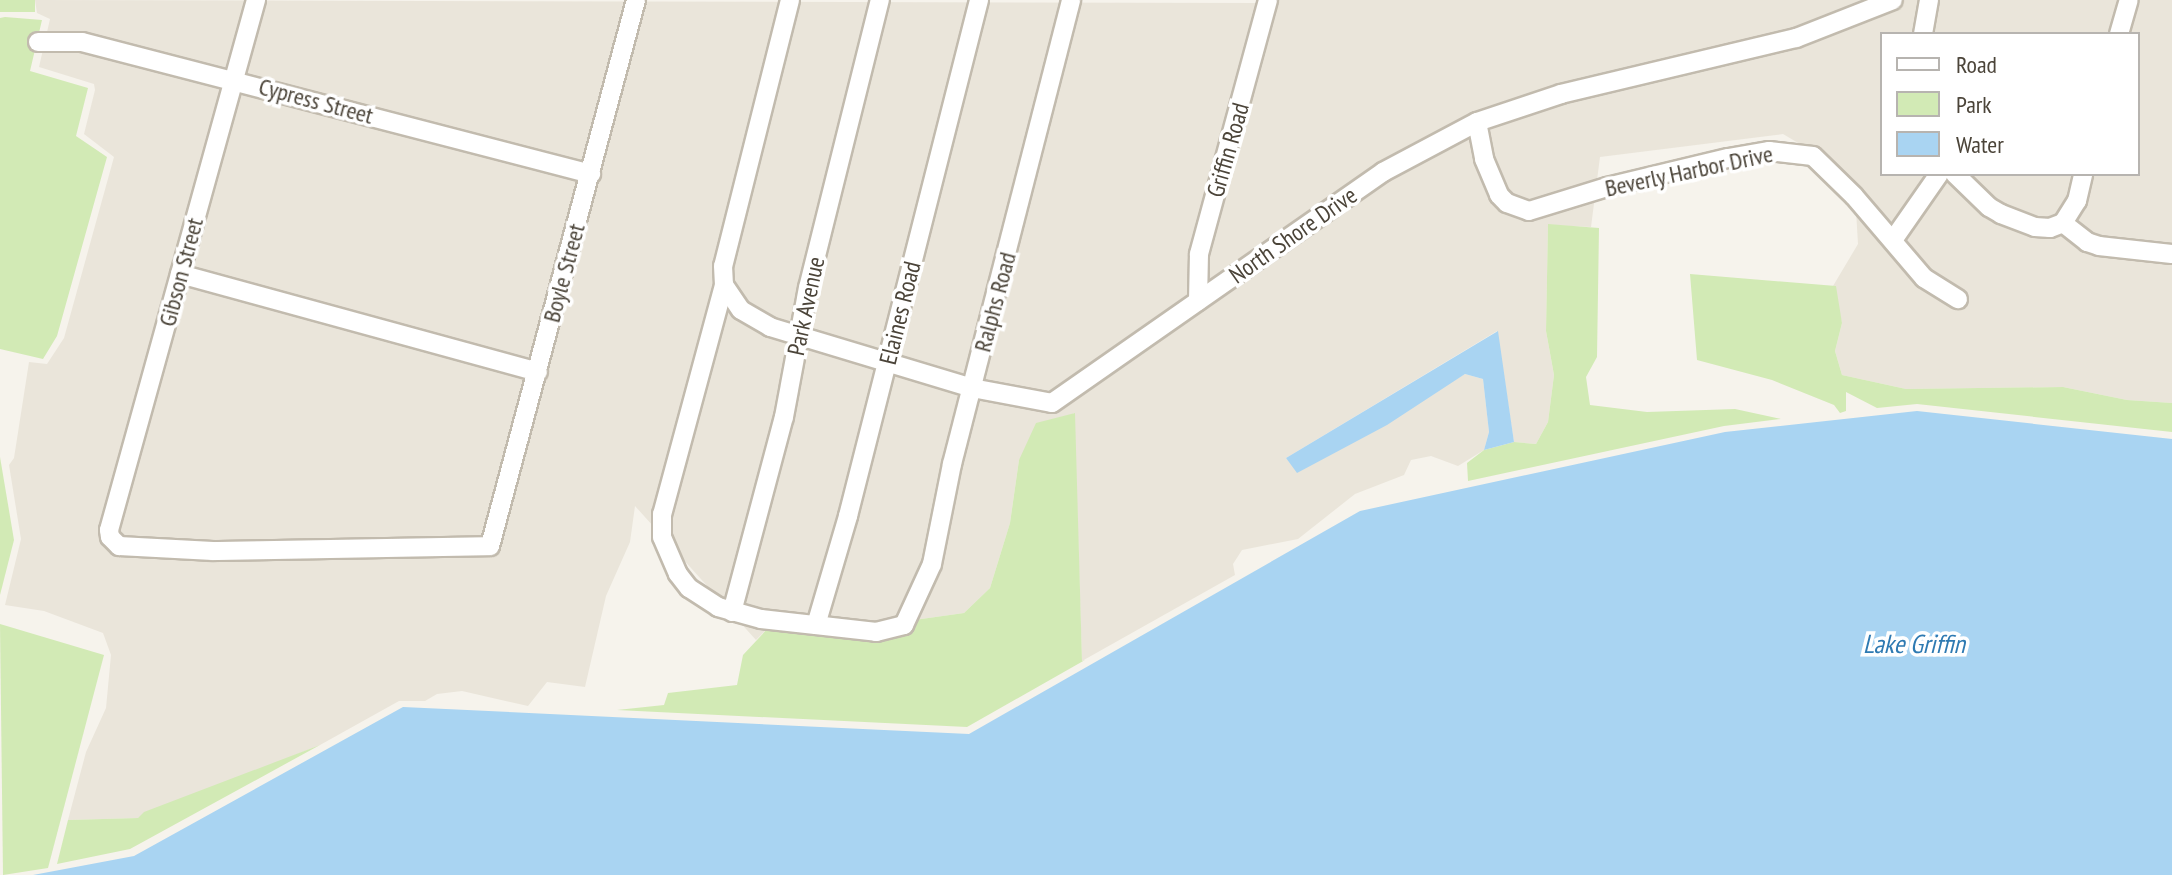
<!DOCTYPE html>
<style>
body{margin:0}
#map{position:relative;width:2172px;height:875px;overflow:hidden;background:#f6f3ec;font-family:"PT Sans Narrow",sans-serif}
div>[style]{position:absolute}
.residential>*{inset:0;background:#eae5da}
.green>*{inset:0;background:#d2eab5;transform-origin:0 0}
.water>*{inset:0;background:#a9d4f2}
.roads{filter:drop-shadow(2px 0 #c2bbae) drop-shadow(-2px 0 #c2bbae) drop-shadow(0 2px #c2bbae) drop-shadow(0 -2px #c2bbae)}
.minor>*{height:18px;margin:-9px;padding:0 9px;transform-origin:9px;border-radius:9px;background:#fff}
span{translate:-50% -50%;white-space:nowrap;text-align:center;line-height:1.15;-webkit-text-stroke:7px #fff;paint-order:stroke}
.street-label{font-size:24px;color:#4b4439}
.water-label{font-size:26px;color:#2e7ab2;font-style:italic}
.legend{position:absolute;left:1880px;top:32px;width:260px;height:144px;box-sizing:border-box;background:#fff;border:2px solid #b7b4b0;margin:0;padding:10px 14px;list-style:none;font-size:24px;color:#4b4439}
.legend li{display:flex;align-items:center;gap:16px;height:40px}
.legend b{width:40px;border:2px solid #b7b4b0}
</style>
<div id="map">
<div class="residential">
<div style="clip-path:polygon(evenodd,35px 0,1259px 3px,1190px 308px,1206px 309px,1207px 255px,1277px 0,2172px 0,2172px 403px,2127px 400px,2063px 387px,1906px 389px,1842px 375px,1835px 351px,1842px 323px,1833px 286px,1858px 244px,1855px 194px,1822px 157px,1783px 134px,1600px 157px,1591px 227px,1548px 225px,1546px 331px,1554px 375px,1548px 422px,1536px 444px,1514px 442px,1497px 331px,1286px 458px,1298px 472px,1465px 374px,1483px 379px,1489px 432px,1484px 450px,1458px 466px,1431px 456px,1411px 460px,1404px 475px,1355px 494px,1298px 539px,1242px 550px,1233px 564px,1235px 575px,1082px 661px,1074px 413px,1019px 460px,1010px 523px,990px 588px,964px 613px,886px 624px,770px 626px,756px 640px,635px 506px,630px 542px,606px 596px,585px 687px,547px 682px,528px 706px,462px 691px,437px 694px,425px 701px,399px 701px,320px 745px,138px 818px,68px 820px,86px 752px,106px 708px,111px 655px,103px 633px,44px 611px,5px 605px,21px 539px,9px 465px,14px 458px,29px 362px,47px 364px,64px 338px,114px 157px,84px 134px,95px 90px,94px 84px,39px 67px,50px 19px,37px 13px,35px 0,1882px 34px,2138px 34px,2138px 174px,1882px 174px,1882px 34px)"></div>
</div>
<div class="green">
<div style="left:0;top:0;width:35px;height:12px"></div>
<div style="clip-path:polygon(5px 17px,42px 20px,30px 71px,88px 88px,76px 136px,107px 157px,57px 336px,43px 359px,0 349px,0 18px)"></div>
<div style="clip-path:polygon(1548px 224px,1599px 228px,1597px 357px,1586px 377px,1590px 405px,1647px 412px,1735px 409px,1781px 419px,1724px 426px,1468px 481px,1467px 463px,1484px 450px,1514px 442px,1536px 444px,1548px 422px,1554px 375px,1546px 331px)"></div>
<div style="clip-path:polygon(1690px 274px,1836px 286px,1842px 323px,1835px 351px,1842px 375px,1906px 389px,2063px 387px,2127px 400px,2172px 403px,2172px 432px,1917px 404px,1877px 408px,1846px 392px,1846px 411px,1840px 413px,1834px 405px,1772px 380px,1697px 360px)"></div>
<div style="clip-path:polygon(1075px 413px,1082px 661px,1085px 660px,967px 727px,617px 710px,664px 705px,668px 693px,737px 685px,743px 655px,770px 626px,886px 624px,964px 613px,990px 588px,1010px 523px,1019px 460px,1036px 423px)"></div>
<div style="clip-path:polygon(0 457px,14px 540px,0 595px)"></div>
<div style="clip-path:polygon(0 624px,104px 655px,48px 868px,3px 875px)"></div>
<div style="clip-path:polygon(320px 745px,130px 849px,57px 864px,68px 820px,138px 818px,144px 812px)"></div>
</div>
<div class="water">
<div style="clip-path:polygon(1498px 331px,1514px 442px,1484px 450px,1489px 432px,1483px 379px,1465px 374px,1387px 425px,1297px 473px,1286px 458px)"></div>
<div style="clip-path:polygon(1917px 411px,2172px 439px,2172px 875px,33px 875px,134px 856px,403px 707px,969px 734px,1360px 511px,1725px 432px)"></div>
</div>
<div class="roads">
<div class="minor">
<div style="left:256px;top:0;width:550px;rotate:105.5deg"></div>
<div style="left:109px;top:530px;width:7px;rotate:82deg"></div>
<div style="left:110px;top:537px;width:13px;rotate:45deg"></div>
<div style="left:119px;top:546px;width:94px;rotate:3deg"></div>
<div style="left:213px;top:551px;width:277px;rotate:-1deg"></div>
<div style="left:490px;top:546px;width:565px;rotate:-75.03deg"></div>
<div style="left:790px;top:0;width:274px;rotate:104.1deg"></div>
<div style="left:723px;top:266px;width:19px;rotate:87deg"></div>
<div style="left:724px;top:285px;width:237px;rotate:105.1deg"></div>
<div style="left:662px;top:514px;width:23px;rotate:90deg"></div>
<div style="left:662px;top:537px;width:40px;rotate:66.6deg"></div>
<div style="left:678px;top:574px;width:18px;rotate:52deg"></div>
<div style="left:689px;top:588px;width:35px;rotate:33deg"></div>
<div style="left:718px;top:607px;width:45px;rotate:15.6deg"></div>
<div style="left:761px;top:619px;width:116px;rotate:6.4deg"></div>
<div style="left:876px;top:632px;width:29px;rotate:-14deg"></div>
<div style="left:904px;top:625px;width:67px;rotate:-65.3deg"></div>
<div style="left:932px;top:564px;width:102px;rotate:-78.7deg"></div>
<div style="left:952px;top:464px;width:479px;rotate:-75.6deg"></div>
<div style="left:1923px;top:34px;width:35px;rotate:-80deg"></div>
<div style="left:2119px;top:34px;width:35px;rotate:-74deg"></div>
<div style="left:38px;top:42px;width:44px"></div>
<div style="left:82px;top:42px;width:526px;rotate:14.54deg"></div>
<div style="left:1477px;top:122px;width:38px;rotate:79deg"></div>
<div style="left:1484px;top:159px;width:39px;rotate:67deg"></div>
<div style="left:1499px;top:195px;width:11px;rotate:45deg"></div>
<div style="left:1507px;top:203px;width:23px;rotate:20deg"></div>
<div style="left:1529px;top:211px;width:82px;rotate:-17.1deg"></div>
<div style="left:1607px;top:187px;width:124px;rotate:-13.5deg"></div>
<div style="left:1728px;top:158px;width:42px;rotate:-9.7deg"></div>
<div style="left:1769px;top:151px;width:44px;rotate:6.5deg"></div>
<div style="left:1813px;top:156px;width:57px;rotate:44.3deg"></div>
<div style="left:1854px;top:196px;width:108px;rotate:49.5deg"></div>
<div style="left:1924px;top:278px;width:40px;rotate:32deg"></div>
<div style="left:1955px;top:174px;width:47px;rotate:44.1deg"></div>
<div style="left:1989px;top:207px;width:14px;rotate:30deg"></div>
<div style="left:2001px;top:214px;width:36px;rotate:21deg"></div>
<div style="left:2035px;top:227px;width:15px;rotate:4deg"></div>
<div style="left:2050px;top:228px;width:14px;rotate:-21deg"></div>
<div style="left:2063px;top:223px;width:31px;rotate:38deg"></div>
<div style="left:2087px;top:242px;width:13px;rotate:18deg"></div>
<div style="left:2099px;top:246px;width:73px;rotate:6.3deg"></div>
<div style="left:2063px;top:223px;width:26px;rotate:-58deg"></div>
<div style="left:2077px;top:201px;width:28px;rotate:-77deg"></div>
<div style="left:1893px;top:240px;width:80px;rotate:-55.1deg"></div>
<div style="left:180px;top:274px;width:371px;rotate:15.3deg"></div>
<div style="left:724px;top:285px;width:30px;rotate:56deg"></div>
<div style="left:741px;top:310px;width:34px;rotate:30deg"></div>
<div style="left:770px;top:327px;width:211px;rotate:16.8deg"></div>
<div style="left:972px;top:388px;width:81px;rotate:10.6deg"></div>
<div style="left:1052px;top:403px;width:404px;rotate:-34.9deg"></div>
<div style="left:1383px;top:172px;width:106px;rotate:-28deg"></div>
<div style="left:1477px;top:122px;width:89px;rotate:-18.4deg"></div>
<div style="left:1561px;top:94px;width:242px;rotate:-13.4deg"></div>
<div style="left:1796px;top:38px;width:104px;rotate:-21.4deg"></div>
<div style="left:1198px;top:301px;width:47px;rotate:-88.8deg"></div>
<div style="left:1199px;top:254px;width:263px;rotate:-74.8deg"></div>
<div style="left:732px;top:612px;width:202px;rotate:-75.1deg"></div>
<div style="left:784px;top:417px;width:131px;rotate:-79.5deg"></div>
<div style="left:808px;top:288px;width:297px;rotate:-76deg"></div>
<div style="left:816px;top:625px;width:114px;rotate:-73.6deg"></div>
<div style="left:848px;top:516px;width:532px;rotate:-75.75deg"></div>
</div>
</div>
<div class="street-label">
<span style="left:316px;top:101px;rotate:15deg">Cypress Street</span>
<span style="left:1228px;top:150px;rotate:-74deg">Griffin Road</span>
<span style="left:1689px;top:171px;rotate:-12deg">Beverly Harbor Drive</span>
<span style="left:1293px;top:235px;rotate:-35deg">North Shore Drive</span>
<span style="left:181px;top:272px;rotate:-75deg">Gibson Street</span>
<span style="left:564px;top:273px;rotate:-75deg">Boyle Street</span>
<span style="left:995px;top:302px;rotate:-75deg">Ralphs Road</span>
<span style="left:806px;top:306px;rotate:-78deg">Park Avenue</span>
<span style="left:900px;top:313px;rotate:-76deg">Elaines Road</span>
</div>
<div class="water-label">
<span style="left:1914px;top:644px">Lake Griffin</span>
</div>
<ul class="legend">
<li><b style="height:10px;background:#fff"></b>Road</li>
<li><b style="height:22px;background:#d2eab5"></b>Park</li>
<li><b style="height:22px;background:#a9d4f2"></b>Water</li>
</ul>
</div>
